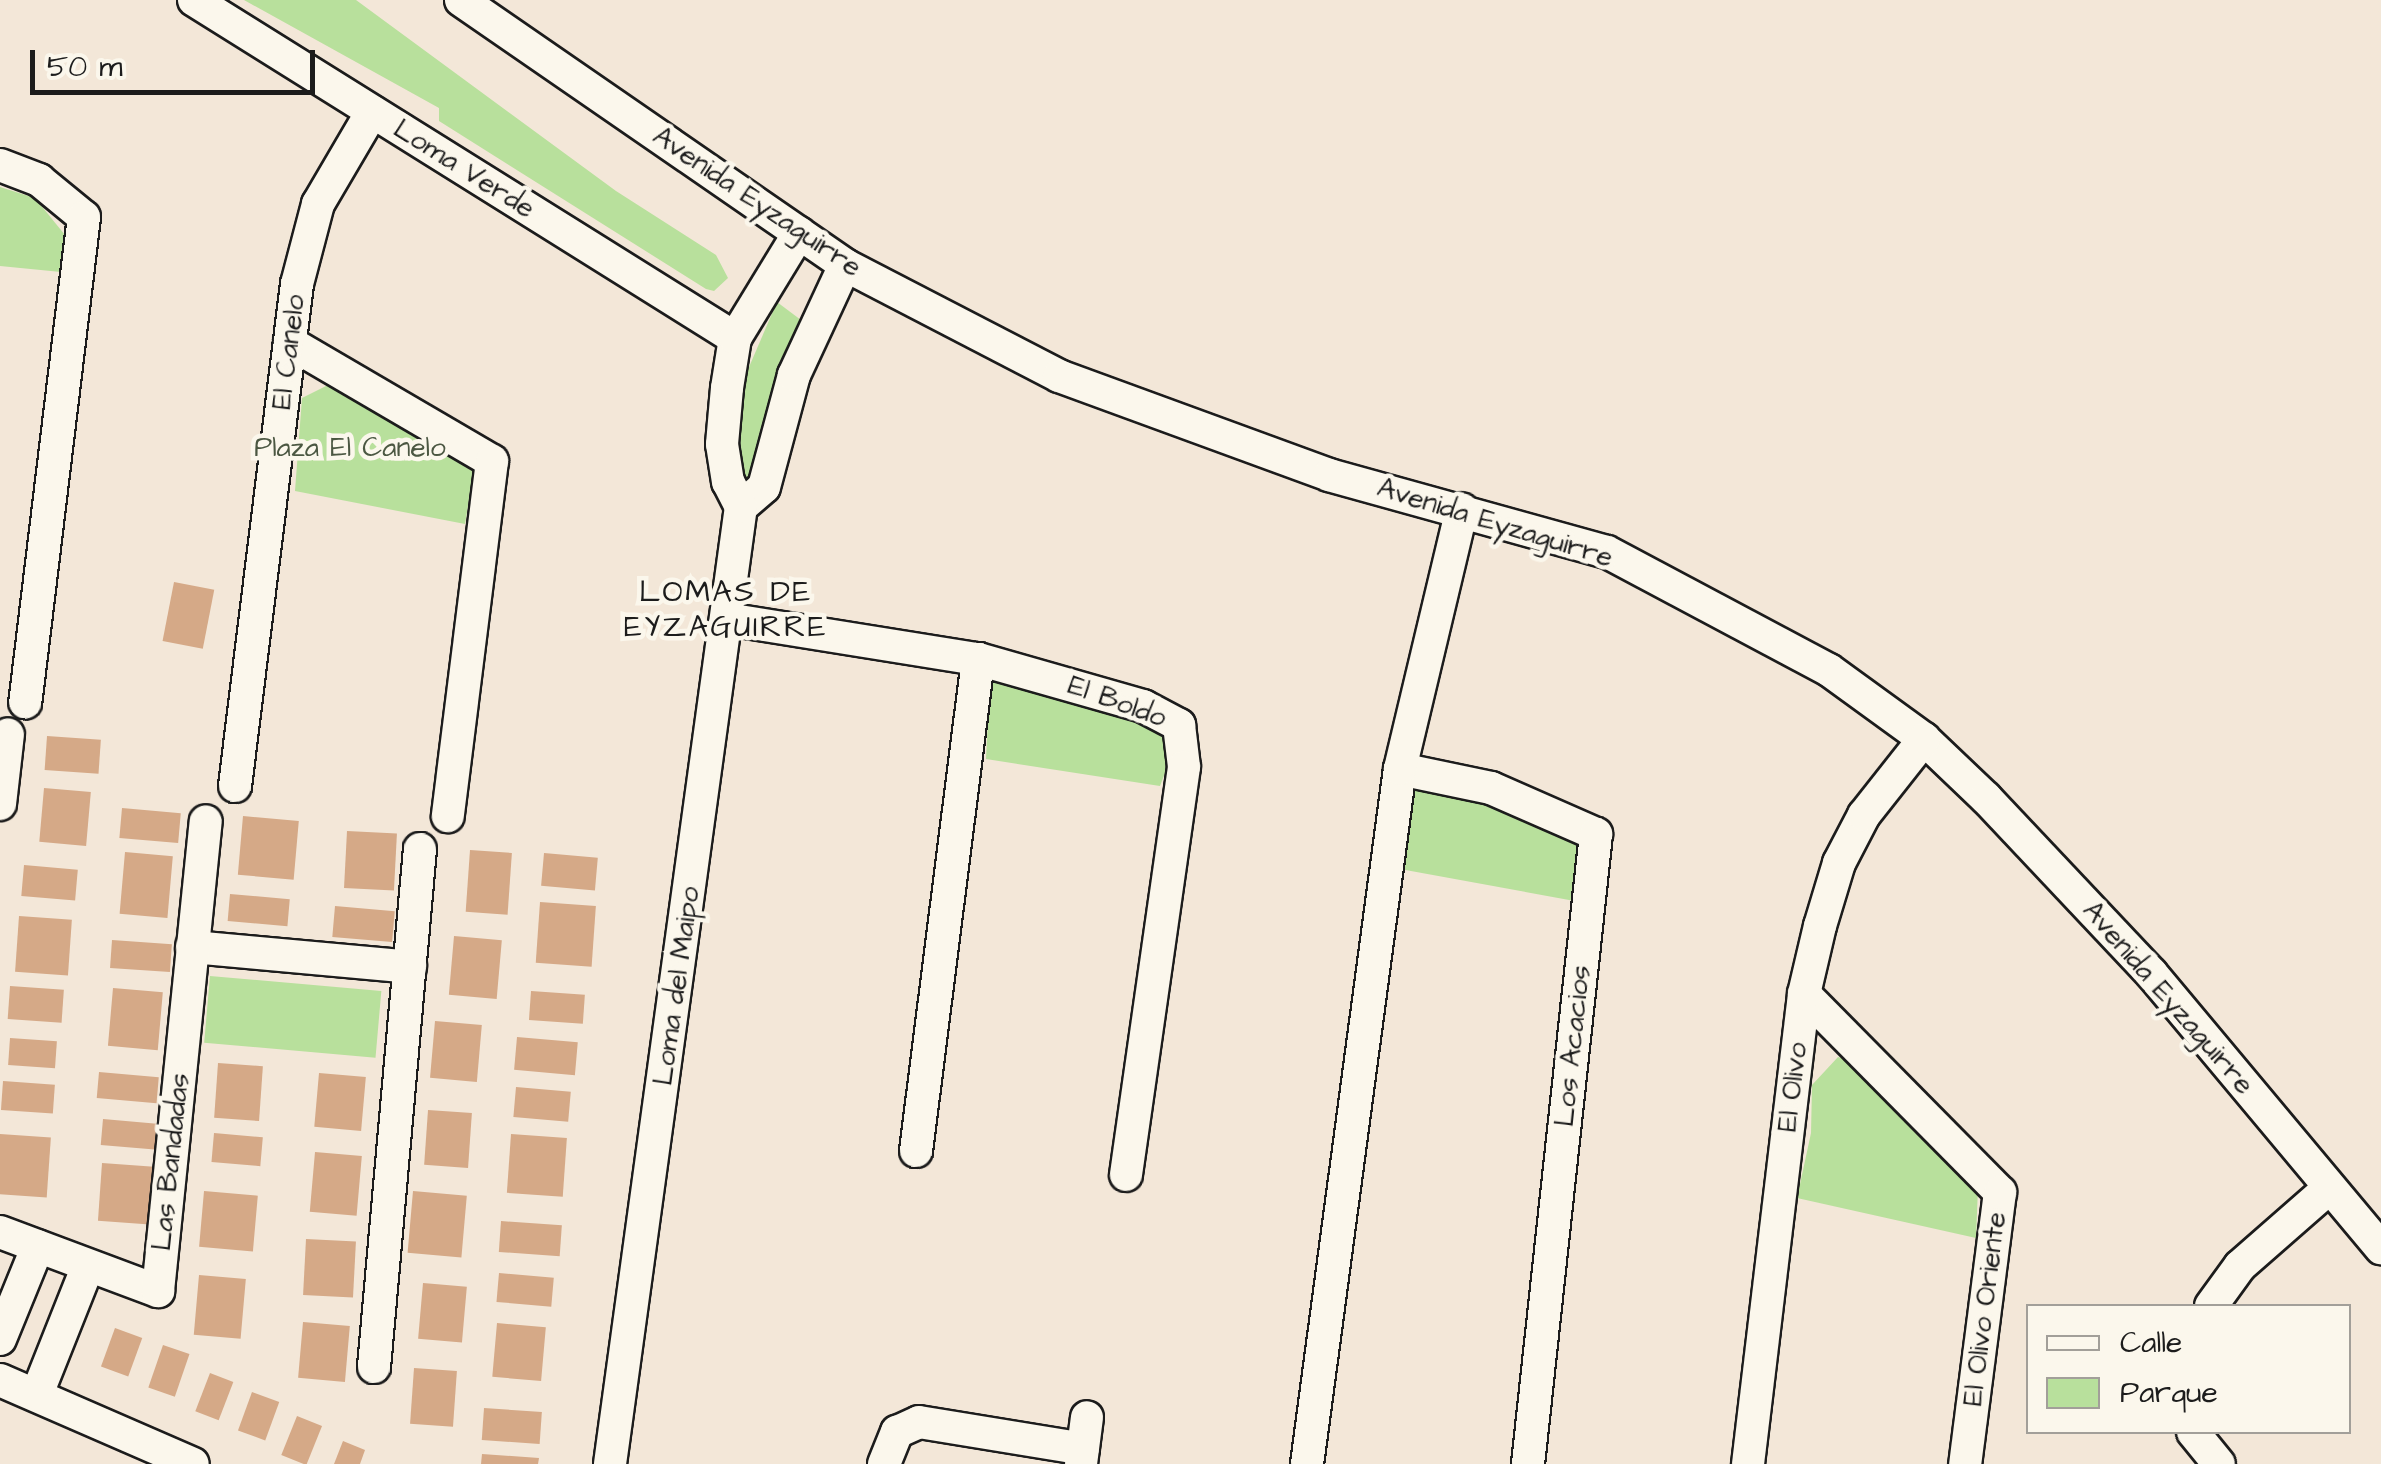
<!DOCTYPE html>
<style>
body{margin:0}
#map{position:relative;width:2381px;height:1464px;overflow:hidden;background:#f3e7d8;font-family:"Architects Daughter",sans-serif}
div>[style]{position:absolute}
.green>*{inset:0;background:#b8e09c;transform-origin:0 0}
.building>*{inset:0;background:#d5a987;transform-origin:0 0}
.roads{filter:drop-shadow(2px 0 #1c1c1c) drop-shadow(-2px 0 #1c1c1c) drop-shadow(0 2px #1c1c1c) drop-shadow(0 -2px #1c1c1c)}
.street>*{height:32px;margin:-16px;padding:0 16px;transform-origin:16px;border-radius:16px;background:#fbf7ec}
span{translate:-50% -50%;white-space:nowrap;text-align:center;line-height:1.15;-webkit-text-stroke:9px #fbf7ec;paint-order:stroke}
.street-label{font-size:28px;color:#1c1c1c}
.park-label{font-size:28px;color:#4b5742}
.neighbourhood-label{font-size:30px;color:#1c1c1c;letter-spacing:2.5px}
.legend{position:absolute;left:2026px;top:1304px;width:325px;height:130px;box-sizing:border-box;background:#fbf7ec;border:2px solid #a29f99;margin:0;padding:12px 18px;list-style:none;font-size:30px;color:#1c1c1c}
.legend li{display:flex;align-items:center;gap:20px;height:50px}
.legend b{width:50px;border:2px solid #a29f99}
.scale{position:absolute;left:30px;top:50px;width:285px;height:45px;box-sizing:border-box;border:5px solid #1c1c1c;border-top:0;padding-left:12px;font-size:30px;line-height:35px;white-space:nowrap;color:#1c1c1c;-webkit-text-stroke:8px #fbf7ec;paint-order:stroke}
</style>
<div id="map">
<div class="green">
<div style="clip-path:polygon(244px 0,356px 0,616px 191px,716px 255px,728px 278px,714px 291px,706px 289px,439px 121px,439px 108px)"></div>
<div style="clip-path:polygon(0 187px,35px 198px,65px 235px,61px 272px,0 266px)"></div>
<div style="clip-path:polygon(777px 302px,801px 320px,750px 479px,744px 480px,735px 443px,743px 381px)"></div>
<div style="clip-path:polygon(338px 380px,475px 464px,465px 524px,295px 491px,302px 398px)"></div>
<div style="clip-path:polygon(990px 679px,1116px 709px,1165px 734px,1168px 765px,1160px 786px,986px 759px)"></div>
<div style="clip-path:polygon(1411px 788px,1470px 798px,1574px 838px,1588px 852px,1580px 902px,1400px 869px)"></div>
<div style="left:210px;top:976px;width:172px;height:67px;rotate:5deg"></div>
<div style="clip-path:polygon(1838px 1057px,1851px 1061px,1978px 1188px,1976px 1238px,1797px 1198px,1811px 1133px,1812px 1085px)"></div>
</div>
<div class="building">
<div style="left:174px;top:582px;width:41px;height:60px;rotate:11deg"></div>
<div style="left:47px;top:736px;width:54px;height:34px;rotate:4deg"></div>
<div style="left:44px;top:788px;width:47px;height:54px;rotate:5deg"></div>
<div style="left:122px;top:808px;width:59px;height:30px;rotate:5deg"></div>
<div style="left:243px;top:816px;width:56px;height:59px;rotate:5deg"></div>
<div style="left:347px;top:831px;width:50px;height:57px;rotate:3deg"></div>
<div style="left:470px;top:850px;width:42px;height:62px;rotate:4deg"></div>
<div style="left:125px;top:852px;width:48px;height:62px;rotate:5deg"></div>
<div style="left:544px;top:853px;width:54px;height:33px;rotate:5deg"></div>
<div style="left:24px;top:865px;width:54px;height:31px;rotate:5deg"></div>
<div style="left:230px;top:894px;width:60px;height:27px;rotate:5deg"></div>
<div style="left:540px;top:902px;width:56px;height:61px;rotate:4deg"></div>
<div style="left:335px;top:906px;width:60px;height:31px;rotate:5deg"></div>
<div style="left:19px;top:916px;width:53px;height:56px;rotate:4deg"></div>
<div style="left:454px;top:936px;width:48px;height:59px;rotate:5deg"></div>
<div style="left:112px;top:940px;width:60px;height:28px;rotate:4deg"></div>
<div style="left:10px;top:986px;width:54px;height:33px;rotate:4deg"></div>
<div style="left:113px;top:988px;width:50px;height:58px;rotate:5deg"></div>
<div style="left:531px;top:991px;width:54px;height:29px;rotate:4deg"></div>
<div style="left:435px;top:1021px;width:47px;height:57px;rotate:5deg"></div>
<div style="left:517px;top:1037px;width:61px;height:33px;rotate:5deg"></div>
<div style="left:10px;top:1038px;width:47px;height:27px;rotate:4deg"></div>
<div style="left:218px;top:1063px;width:45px;height:55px;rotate:4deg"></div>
<div style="left:99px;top:1072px;width:60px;height:26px;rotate:5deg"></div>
<div style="left:319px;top:1073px;width:47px;height:54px;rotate:5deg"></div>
<div style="left:3px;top:1081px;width:52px;height:29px;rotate:4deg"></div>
<div style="left:516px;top:1087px;width:55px;height:30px;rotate:5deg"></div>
<div style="left:428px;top:1110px;width:44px;height:55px;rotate:4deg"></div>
<div style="left:103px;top:1119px;width:54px;height:26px;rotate:5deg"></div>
<div style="left:214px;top:1133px;width:49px;height:29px;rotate:5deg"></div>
<div style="left:0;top:1134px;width:51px;height:60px;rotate:4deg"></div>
<div style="left:511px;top:1134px;width:56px;height:59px;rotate:4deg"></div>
<div style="left:315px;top:1152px;width:47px;height:60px;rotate:5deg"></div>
<div style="left:102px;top:1163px;width:52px;height:58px;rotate:4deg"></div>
<div style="left:204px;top:1191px;width:54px;height:56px;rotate:5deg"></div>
<div style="left:413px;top:1191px;width:54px;height:62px;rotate:5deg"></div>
<div style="left:501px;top:1221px;width:61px;height:31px;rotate:4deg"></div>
<div style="left:306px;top:1239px;width:50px;height:56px;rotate:3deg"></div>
<div style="left:499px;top:1273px;width:55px;height:29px;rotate:5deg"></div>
<div style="left:199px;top:1275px;width:47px;height:60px;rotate:5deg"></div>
<div style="left:423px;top:1283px;width:44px;height:56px;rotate:5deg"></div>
<div style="left:303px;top:1322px;width:47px;height:56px;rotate:5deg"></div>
<div style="left:497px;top:1323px;width:49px;height:54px;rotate:5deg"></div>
<div style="left:115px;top:1328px;width:29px;height:41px;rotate:20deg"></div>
<div style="left:163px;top:1345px;width:28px;height:45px;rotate:19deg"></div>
<div style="left:414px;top:1368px;width:43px;height:56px;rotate:4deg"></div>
<div style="left:210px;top:1373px;width:25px;height:41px;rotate:21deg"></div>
<div style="left:252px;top:1392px;width:29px;height:41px;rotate:20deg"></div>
<div style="left:484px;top:1408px;width:58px;height:32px;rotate:4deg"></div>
<div style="left:297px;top:1416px;width:27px;height:42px;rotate:22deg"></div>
<div style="clip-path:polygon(343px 1441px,365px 1450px,360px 1464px,334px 1464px)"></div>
<div style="clip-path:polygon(482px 1454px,539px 1458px,538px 1464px,481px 1464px)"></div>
</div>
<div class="roads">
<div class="street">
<div style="left:194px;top:0;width:638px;rotate:32deg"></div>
<div style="left:461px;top:0;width:467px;rotate:34.6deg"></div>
<div style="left:845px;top:265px;width:241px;rotate:27.4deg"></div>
<div style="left:1059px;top:376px;width:288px;rotate:20.1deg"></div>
<div style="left:1329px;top:475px;width:288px;rotate:15.5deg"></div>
<div style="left:1607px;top:552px;width:251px;rotate:28deg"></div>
<div style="left:1829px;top:670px;width:117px;rotate:36deg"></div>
<div style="left:1924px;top:739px;width:86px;rotate:43.6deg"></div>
<div style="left:1986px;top:798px;width:241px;rotate:46.7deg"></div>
<div style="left:2151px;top:973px;width:359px;rotate:50.1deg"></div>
<div style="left:0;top:165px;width:42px;rotate:21deg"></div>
<div style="left:39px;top:180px;width:58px;rotate:39.4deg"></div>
<div style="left:84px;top:217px;width:489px;rotate:96.9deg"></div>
<div style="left:290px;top:343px;width:234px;rotate:30.3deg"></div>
<div style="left:492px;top:461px;width:358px;rotate:97.1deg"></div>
<div style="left:741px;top:507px;width:30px;rotate:-41deg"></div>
<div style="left:764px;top:487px;width:116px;rotate:-75deg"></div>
<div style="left:794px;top:375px;width:121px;rotate:-65.1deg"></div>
<div style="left:727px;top:619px;width:254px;rotate:9.1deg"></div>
<div style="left:978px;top:659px;width:172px;rotate:15.9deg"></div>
<div style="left:1143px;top:706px;width:41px;rotate:27.8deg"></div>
<div style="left:1179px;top:725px;width:42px;rotate:83.2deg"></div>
<div style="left:1184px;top:767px;width:412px;rotate:98.1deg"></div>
<div style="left:1400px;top:769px;width:93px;rotate:11.8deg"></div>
<div style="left:1491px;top:788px;width:115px;rotate:23.7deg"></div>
<div style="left:1596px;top:834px;width:634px;rotate:96.16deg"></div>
<div style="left:235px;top:786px;width:506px;rotate:-82.96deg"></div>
<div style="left:297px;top:284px;width:83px;rotate:-75.3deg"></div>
<div style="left:318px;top:204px;width:107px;rotate:-59.6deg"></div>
<div style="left:0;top:804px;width:70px;rotate:-83.5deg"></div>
<div style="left:192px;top:947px;width:219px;rotate:5.2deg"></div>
<div style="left:1804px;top:994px;width:279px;rotate:45.3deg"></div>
<div style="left:2000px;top:1192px;width:274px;rotate:97.3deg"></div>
<div style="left:916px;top:1151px;width:496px;rotate:-82.8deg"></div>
<div style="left:0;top:1232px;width:169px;rotate:20.5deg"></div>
<div style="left:158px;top:1291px;width:472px;rotate:-84.2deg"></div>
<div style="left:2211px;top:1306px;width:49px;rotate:-54.1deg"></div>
<div style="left:2240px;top:1266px;width:118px;rotate:-41.2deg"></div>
<div style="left:0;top:1339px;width:100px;rotate:-67.8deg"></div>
<div style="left:374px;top:1367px;width:520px;rotate:-84.93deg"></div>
<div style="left:0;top:1380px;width:210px;rotate:23.5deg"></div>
<div style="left:37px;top:1394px;width:138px;rotate:-68.3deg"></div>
<div style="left:2193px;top:1432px;width:41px;rotate:50.9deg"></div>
<div style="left:610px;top:1464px;width:966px;rotate:-82.21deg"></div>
<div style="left:741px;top:507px;width:28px;rotate:-117deg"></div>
<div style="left:728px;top:482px;width:38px;rotate:-99deg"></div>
<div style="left:722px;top:444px;width:56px;rotate:-84.9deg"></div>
<div style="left:727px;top:388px;width:51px;rotate:-80.9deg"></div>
<div style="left:735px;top:338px;width:123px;rotate:-58.6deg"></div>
<div style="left:884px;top:1464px;width:35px;rotate:-68deg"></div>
<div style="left:897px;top:1432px;width:24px;rotate:-24deg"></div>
<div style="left:919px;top:1422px;width:166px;rotate:9.3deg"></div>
<div style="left:1081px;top:1464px;width:47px;rotate:-82.7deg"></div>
<div style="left:1307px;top:1464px;width:701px;rotate:-82.38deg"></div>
<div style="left:1400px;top:769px;width:267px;rotate:-76.6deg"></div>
<div style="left:1748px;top:1464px;width:473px;rotate:-83.2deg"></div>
<div style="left:1804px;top:994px;width:70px;rotate:-76.8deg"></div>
<div style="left:1820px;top:926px;width:66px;rotate:-73.2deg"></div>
<div style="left:1839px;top:863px;width:54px;rotate:-62.5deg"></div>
<div style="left:1864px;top:815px;width:97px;rotate:-51.7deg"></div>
</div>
</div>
<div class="street-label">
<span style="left:464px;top:169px;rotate:32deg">Loma Verde</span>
<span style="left:757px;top:202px;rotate:34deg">Avenida Eyzaguirre</span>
<span style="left:289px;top:352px;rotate:-83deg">El Canelo</span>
<span style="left:1495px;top:523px;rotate:17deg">Avenida Eyzaguirre</span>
<span style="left:1117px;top:702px;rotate:20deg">El Boldo</span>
<span style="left:677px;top:986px;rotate:-82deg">Loma del Maipo</span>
<span style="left:2168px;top:998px;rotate:49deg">Avenida Eyzaguirre</span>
<span style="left:1573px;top:1046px;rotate:-84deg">Los Acacios</span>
<span style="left:1793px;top:1087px;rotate:-83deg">El Olivo</span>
<span style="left:171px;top:1162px;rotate:-84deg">Las Bandadas</span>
<span style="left:1985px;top:1309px;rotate:-83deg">El Olivo Oriente</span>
</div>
<div class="park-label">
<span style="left:350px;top:448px">Plaza El Canelo</span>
</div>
<div class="neighbourhood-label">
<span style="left:726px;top:609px">LOMAS DE<br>EYZAGUIRRE</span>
</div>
<ul class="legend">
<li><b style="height:12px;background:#fbf7ec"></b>Calle</li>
<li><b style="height:28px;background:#b8e09c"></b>Parque</li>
</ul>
<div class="scale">50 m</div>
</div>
